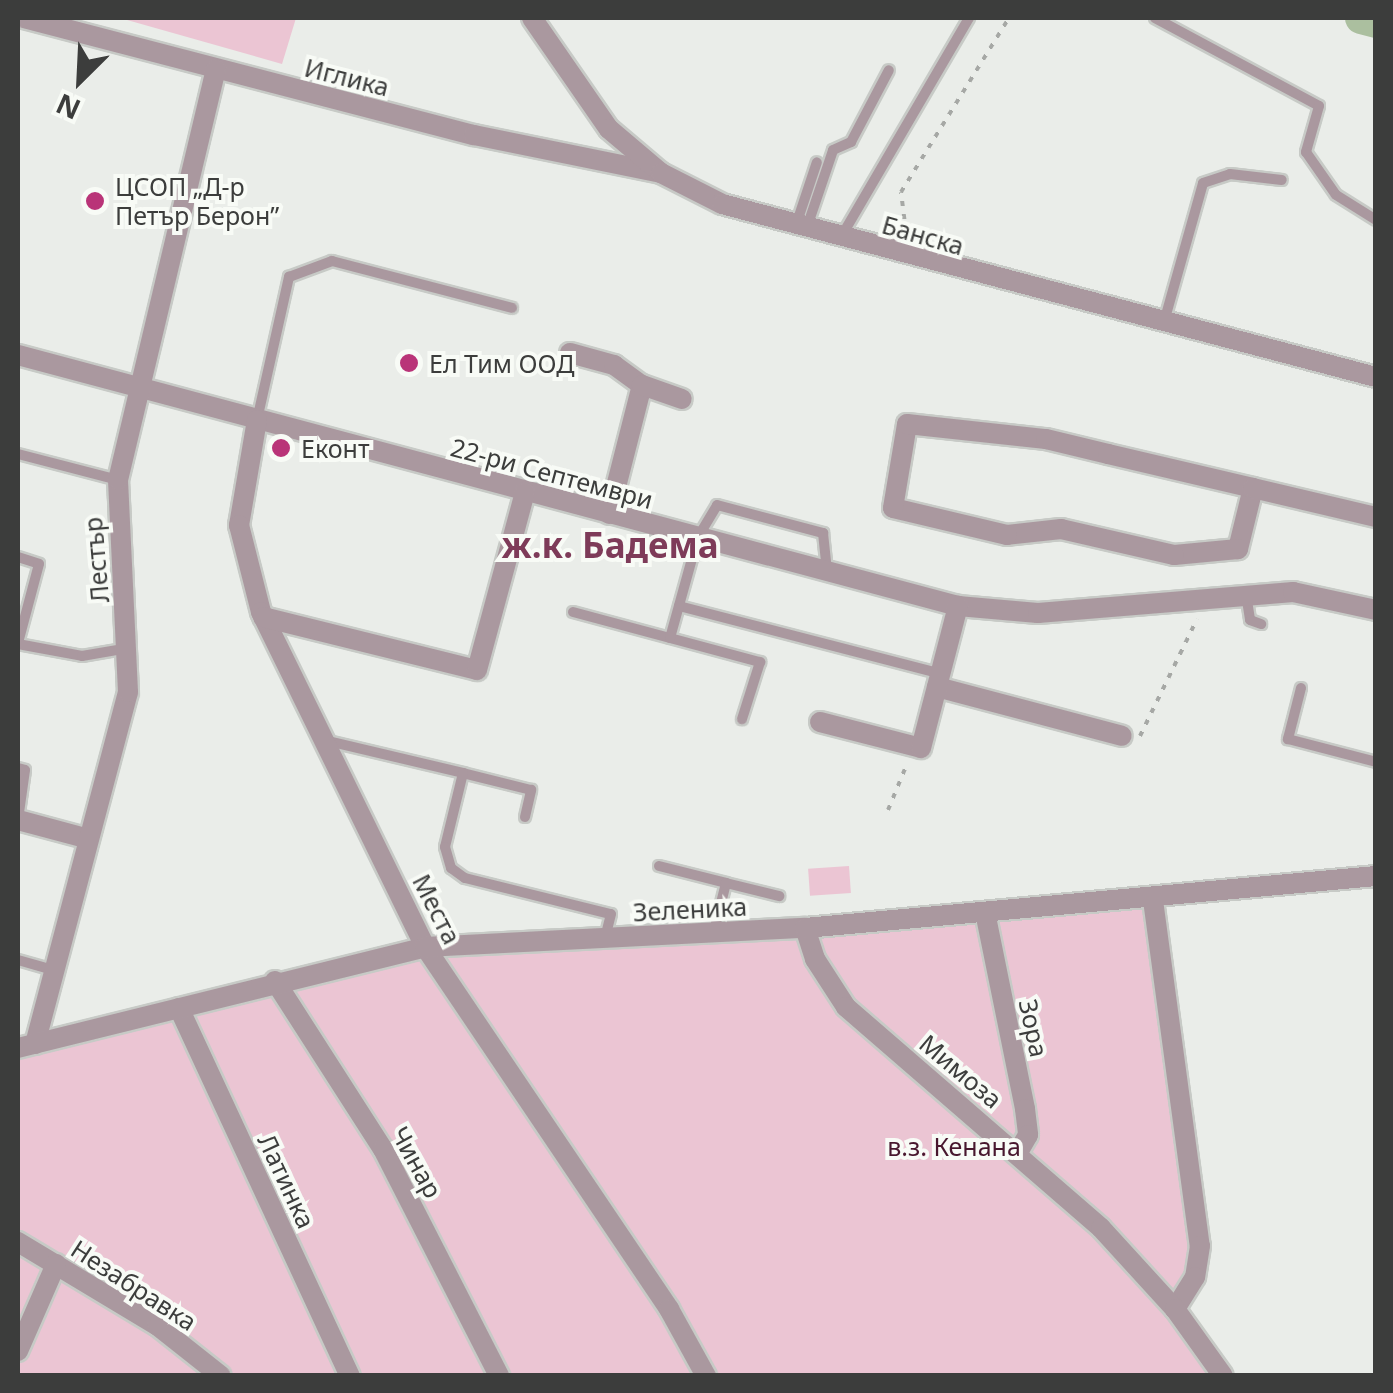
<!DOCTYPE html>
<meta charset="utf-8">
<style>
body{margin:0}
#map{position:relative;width:1393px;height:1393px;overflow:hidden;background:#eaede9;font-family:"Noto Sans",sans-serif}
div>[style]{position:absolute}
.green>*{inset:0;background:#ebc5d3;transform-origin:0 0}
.river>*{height:32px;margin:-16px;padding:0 16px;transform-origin:16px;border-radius:16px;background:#abbf9f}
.path>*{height:4px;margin-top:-2px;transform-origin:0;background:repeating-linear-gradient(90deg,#a6a8a5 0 5px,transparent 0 13px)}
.roads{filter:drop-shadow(2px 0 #c7cac6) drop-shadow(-2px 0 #c7cac6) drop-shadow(0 2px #c7cac6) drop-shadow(0 -2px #c7cac6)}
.service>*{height:10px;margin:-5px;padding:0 5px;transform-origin:5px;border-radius:5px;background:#aa989f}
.minor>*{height:20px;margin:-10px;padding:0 10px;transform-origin:10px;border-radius:10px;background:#aa989f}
.tertiary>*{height:20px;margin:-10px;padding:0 10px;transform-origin:10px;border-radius:10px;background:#aa989f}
.dots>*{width:28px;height:28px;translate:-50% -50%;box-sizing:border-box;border:5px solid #f8fbf6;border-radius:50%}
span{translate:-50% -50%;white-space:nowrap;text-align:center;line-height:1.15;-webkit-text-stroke:8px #f8fbf6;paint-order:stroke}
.street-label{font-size:25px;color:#3c3d3c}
.poi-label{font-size:25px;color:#3c3d3c}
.left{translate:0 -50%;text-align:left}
.park-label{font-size:25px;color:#48172e}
.district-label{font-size:35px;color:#7e3b59;font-weight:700}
.frame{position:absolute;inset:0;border:20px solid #3c3d3c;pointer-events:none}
.north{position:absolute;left:30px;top:30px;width:100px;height:100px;-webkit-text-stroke:8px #f8fbf6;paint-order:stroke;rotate:204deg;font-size:28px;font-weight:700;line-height:40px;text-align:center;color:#3c3d3c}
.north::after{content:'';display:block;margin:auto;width:35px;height:45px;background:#3c3d3c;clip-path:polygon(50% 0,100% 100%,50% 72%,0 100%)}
</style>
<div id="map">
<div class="green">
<div style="clip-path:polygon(120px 18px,296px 18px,282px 64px)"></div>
<div style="left:849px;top:866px;width:27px;height:41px;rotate:86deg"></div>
<div style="clip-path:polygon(1153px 900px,1207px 1253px,1175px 1323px,1215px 1375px,18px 1375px,18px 1046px,425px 947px)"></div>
</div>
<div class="river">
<div style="left:1361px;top:18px;width:16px;rotate:15deg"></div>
</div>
<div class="path">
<div style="left:906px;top:232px;width:40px;rotate:-97.1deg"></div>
<div style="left:901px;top:192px;width:205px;rotate:-58.2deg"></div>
<div style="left:1140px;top:736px;width:130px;rotate:-64deg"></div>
<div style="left:888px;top:810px;width:50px;rotate:-67.6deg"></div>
</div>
<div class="roads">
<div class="service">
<div style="left:1155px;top:18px;width:186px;rotate:28.2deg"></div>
<div style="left:1319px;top:106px;width:48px;rotate:105.8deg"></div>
<div style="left:1306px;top:152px;width:52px;rotate:55.1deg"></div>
<div style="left:1336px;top:195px;width:47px;rotate:32deg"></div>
<div style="left:796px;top:225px;width:66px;rotate:-71.6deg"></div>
<div style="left:807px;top:227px;width:81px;rotate:-71.3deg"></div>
<div style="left:833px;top:150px;width:20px;rotate:-24deg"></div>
<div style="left:851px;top:142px;width:81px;rotate:-62.2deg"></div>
<div style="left:841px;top:237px;width:254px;rotate:-59.7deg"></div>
<div style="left:1164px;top:322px;width:144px;rotate:-74.3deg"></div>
<div style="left:1203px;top:183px;width:28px;rotate:-18deg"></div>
<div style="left:1230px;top:174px;width:52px;rotate:6.6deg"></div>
<div style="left:257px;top:420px;width:147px;rotate:-77.4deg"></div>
<div style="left:289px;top:277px;width:46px;rotate:-20.4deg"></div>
<div style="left:332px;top:261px;width:186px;rotate:14.6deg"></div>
<div style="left:18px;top:454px;width:103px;rotate:14.6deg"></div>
<div style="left:18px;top:557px;width:22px;rotate:18deg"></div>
<div style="left:39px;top:564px;width:82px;rotate:104.9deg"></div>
<div style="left:1246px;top:594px;width:26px;rotate:81deg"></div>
<div style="left:1250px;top:620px;width:12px;rotate:20deg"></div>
<div style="left:679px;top:606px;width:271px;rotate:14.5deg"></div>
<div style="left:573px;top:612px;width:194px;rotate:15deg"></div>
<div style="left:760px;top:662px;width:60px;rotate:107.5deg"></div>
<div style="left:670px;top:638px;width:105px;rotate:-74.5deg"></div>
<div style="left:698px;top:537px;width:37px;rotate:-59deg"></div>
<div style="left:717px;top:505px;width:110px;rotate:14.8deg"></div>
<div style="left:823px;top:533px;width:39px;rotate:84deg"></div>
<div style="left:18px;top:644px;width:65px;rotate:10.6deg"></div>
<div style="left:82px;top:656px;width:48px;rotate:-9.7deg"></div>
<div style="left:1301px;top:688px;width:53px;rotate:104.3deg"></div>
<div style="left:1288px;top:739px;width:91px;rotate:14.6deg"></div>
<div style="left:328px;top:741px;width:139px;rotate:13.3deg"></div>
<div style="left:18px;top:768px;width:7px;rotate:16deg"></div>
<div style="left:25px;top:770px;width:50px;rotate:98deg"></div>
<div style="left:525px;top:817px;width:28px;rotate:-77deg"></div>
<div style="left:531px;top:790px;width:70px;rotate:-166deg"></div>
<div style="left:463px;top:773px;width:76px;rotate:103.7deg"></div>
<div style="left:445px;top:847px;width:22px;rotate:74deg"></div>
<div style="left:451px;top:868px;width:17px;rotate:36deg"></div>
<div style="left:465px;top:878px;width:150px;rotate:13.9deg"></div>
<div style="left:611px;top:914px;width:25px;rotate:104deg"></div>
<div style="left:659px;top:866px;width:69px;rotate:14.2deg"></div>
<div style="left:726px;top:883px;width:49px;rotate:104deg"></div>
<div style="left:726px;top:883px;width:55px;rotate:13.8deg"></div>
<div style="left:18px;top:960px;width:36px;rotate:16deg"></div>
</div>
<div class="minor">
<div style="left:24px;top:18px;width:465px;rotate:14.6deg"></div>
<div style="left:474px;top:135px;width:191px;rotate:11.5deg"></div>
<div style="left:570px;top:353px;width:46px;rotate:15.3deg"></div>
<div style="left:614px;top:365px;width:34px;rotate:36deg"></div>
<div style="left:642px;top:385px;width:133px;rotate:104.3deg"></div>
<div style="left:18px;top:355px;width:973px;rotate:14.95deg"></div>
<div style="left:958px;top:606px;width:80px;rotate:5deg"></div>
<div style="left:1038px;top:613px;width:256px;rotate:-4.7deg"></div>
<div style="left:1293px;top:592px;width:85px;rotate:12.2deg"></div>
<div style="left:642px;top:385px;width:42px;rotate:19.3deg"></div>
<div style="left:257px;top:420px;width:107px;rotate:99.7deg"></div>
<div style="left:239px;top:525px;width:90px;rotate:75.8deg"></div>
<div style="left:261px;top:612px;width:373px;rotate:63.9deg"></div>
<div style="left:425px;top:947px;width:437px;rotate:56deg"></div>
<div style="left:669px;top:1309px;width:77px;rotate:61.1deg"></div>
<div style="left:1253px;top:488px;width:63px;rotate:103.8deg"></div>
<div style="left:1238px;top:549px;width:64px;rotate:174.6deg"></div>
<div style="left:1174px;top:555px;width:116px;rotate:-167deg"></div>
<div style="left:1061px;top:529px;width:54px;rotate:173.7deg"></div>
<div style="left:1007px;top:535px;width:117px;rotate:-166.7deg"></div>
<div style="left:893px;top:508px;width:85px;rotate:-80.5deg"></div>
<div style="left:907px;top:424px;width:140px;rotate:6.2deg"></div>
<div style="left:1046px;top:439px;width:64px;rotate:13.6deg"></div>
<div style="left:1108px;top:454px;width:149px;rotate:13.2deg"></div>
<div style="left:1253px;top:488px;width:126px;rotate:13.3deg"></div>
<div style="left:263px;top:617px;width:220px;rotate:13.9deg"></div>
<div style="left:477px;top:670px;width:184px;rotate:-74.9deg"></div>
<div style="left:937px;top:687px;width:191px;rotate:14.8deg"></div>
<div style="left:820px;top:722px;width:104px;rotate:14.4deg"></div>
<div style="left:921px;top:748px;width:147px;rotate:-75.4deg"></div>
<div style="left:18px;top:820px;width:73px;rotate:15deg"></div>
<div style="left:1153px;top:900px;width:349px;rotate:82.3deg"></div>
<div style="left:1200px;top:1246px;width:31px;rotate:99deg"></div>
<div style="left:1195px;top:1277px;width:38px;rotate:122deg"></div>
<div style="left:985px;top:912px;width:201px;rotate:78.5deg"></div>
<div style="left:1025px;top:1109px;width:26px;rotate:83deg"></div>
<div style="left:1028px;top:1135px;width:20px;rotate:120deg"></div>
<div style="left:805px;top:928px;width:33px;rotate:72deg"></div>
<div style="left:815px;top:959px;width:57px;rotate:57.1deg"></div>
<div style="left:846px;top:1007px;width:337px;rotate:40.9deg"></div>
<div style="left:1101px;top:1228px;width:110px;rotate:47.6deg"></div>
<div style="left:1175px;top:1309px;width:82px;rotate:54.4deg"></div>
<div style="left:275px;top:981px;width:200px;rotate:57.3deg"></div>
<div style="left:383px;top:1149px;width:255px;rotate:62.9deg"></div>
<div style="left:179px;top:1008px;width:406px;rotate:65.1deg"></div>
<div style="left:35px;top:1044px;width:364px;rotate:-75.2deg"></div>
<div style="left:128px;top:692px;width:212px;rotate:-92.7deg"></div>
<div style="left:118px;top:480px;width:422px;rotate:-76.6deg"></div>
<div style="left:18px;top:1048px;width:419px;rotate:-13.9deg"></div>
<div style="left:425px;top:947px;width:380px;rotate:-2.9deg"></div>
<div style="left:805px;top:928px;width:573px;rotate:-5.2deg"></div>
<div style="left:18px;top:1242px;width:163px;rotate:31deg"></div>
<div style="left:158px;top:1326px;width:80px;rotate:38.4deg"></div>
<div style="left:18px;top:1351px;width:95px;rotate:-66.4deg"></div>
</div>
<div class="tertiary">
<div style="left:532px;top:18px;width:135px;rotate:55.3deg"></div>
<div style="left:609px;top:129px;width:68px;rotate:40.2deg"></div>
<div style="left:661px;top:173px;width:68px;rotate:26.9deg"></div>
<div style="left:722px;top:204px;width:676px;rotate:14.82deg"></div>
</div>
</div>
<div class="dots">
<div style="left:95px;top:201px;background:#b93478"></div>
<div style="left:409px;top:363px;background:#b93478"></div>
<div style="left:281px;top:448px;background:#b93478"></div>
</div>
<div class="street-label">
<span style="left:347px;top:77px;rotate:14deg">Иглика</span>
<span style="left:923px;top:235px;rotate:16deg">Банска</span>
<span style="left:552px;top:473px;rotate:15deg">22-ри Септември</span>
<span style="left:96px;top:560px;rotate:-95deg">Лестър</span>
<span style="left:437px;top:909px;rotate:63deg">Места</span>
<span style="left:690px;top:909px;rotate:-3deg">Зеленика</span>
<span style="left:1034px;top:1028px;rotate:78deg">Зора</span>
<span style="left:961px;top:1071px;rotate:40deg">Мимоза</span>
<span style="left:417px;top:1162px;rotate:61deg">Чинар</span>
<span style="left:287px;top:1181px;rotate:65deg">Латинка</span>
<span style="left:134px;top:1285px;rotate:33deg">Незабравка</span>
</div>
<div class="poi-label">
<span class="left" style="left:115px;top:201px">ЦСОП „Д-р<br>Петър Берон”</span>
<span class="left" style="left:429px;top:363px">Ел Тим ООД</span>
<span class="left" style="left:301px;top:448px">Еконт</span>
</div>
<div class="park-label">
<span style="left:954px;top:1146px">в.з. Кенана</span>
</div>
<div class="district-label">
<span style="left:610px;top:545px">ж.к. Бадема</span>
</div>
<div class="frame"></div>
<div class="north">N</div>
</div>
